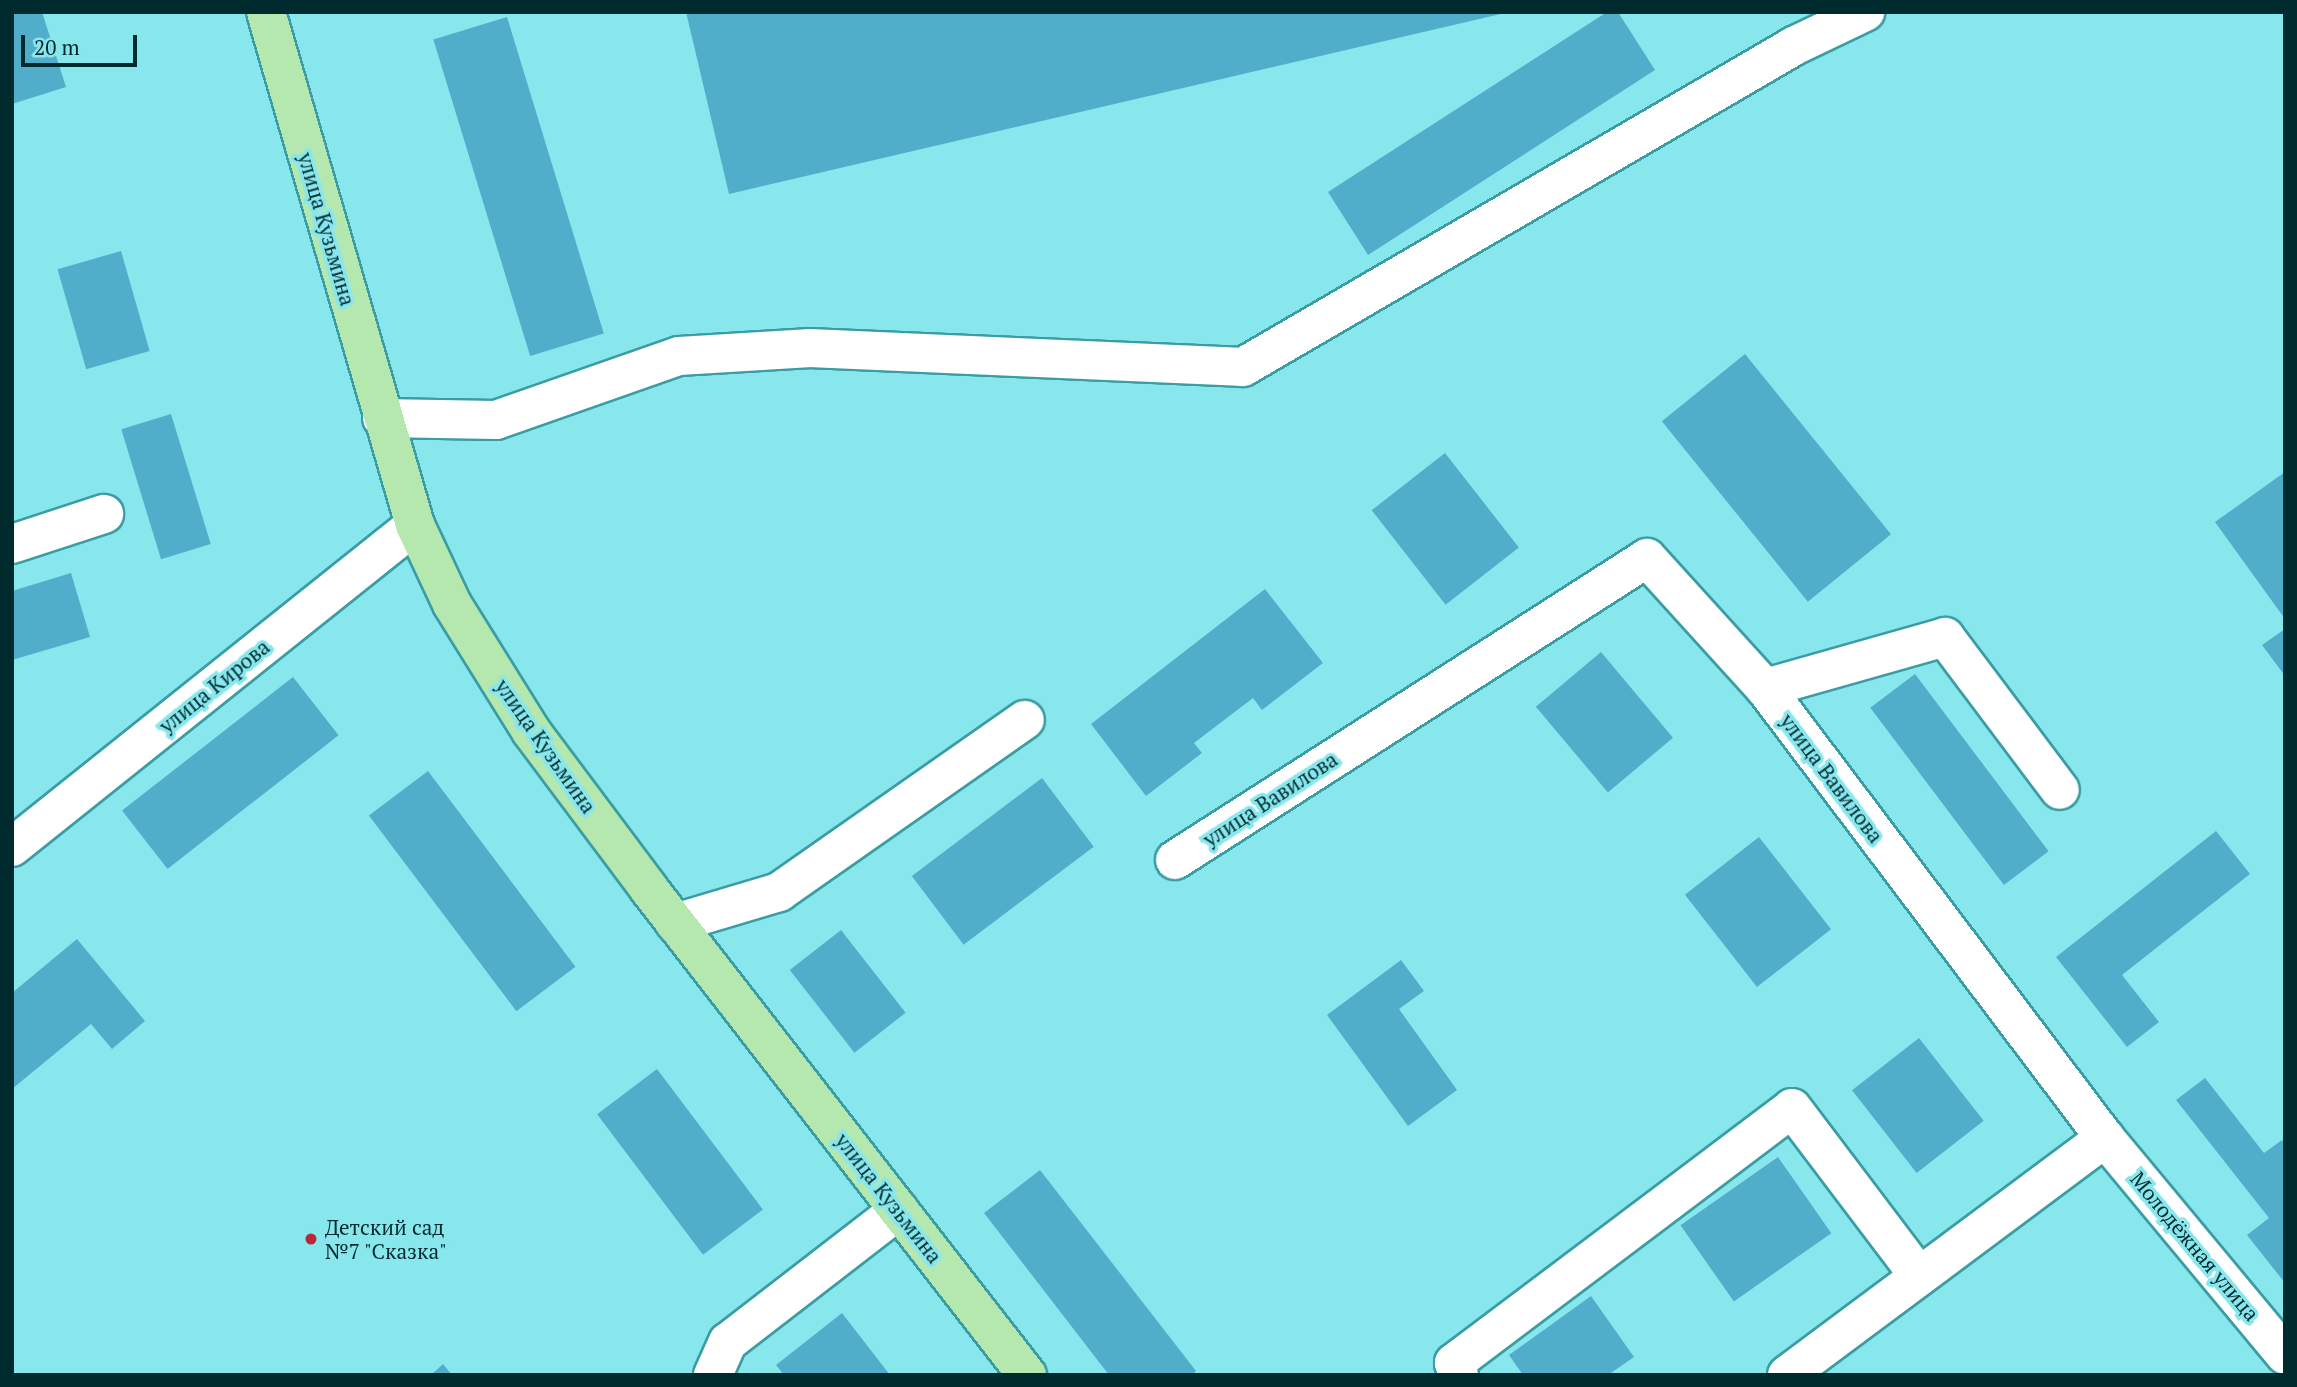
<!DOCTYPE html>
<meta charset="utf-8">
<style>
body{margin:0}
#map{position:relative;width:2297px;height:1387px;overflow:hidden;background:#88e7ed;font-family:"PT Serif",serif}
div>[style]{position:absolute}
.building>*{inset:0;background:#51aecb;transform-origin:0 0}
.roads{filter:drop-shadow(2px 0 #3a9da3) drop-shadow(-2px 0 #3a9da3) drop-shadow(0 2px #3a9da3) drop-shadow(0 -2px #3a9da3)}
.minor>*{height:38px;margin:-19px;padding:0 19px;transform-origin:19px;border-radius:19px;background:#fff}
.major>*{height:38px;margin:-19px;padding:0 19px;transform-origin:19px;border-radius:19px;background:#b5e8ae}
.dots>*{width:19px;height:19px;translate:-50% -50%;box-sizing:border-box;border:4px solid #88e7ed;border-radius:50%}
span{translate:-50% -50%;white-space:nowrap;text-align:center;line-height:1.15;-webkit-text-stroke:7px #88e7ed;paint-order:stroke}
.street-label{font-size:21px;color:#002b2e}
.poi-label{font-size:21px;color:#002b2e}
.left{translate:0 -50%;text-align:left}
.frame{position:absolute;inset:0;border:14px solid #002b2e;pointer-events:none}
.scale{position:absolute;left:21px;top:35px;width:116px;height:32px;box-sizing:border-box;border:4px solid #002b2e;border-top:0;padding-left:9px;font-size:21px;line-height:24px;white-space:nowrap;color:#002b2e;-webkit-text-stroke:5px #88e7ed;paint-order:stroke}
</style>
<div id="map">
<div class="building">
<div style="clip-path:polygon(12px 12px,42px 12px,66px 87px,12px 104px)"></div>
<div style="clip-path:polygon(686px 12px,1504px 12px,1505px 13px,729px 194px)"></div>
<div style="clip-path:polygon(1607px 12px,1618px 12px,1655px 70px,1368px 255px,1328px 192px)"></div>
<div style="left:507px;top:17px;width:331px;height:77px;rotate:73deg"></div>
<div style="left:121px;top:251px;width:104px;height:66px;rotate:74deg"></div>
<div style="left:1745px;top:354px;width:232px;height:107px;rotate:51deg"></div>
<div style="left:171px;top:414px;width:136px;height:52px;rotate:73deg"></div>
<div style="left:1445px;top:453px;width:120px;height:93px;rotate:52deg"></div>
<div style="clip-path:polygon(2285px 472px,2285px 619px,2215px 522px)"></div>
<div style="clip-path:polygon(71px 573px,90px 637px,12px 660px,12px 591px)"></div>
<div style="clip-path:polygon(1265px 589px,1323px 663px,1262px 710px,1253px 698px,1194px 743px,1202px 753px,1146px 796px,1091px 724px)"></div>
<div style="clip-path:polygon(2285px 629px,2285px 676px,2262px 645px)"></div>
<div style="left:1601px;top:652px;width:112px;height:85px;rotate:50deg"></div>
<div style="left:1915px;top:674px;width:222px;height:56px;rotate:53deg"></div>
<div style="left:293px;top:677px;width:74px;height:217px;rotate:52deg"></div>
<div style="left:428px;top:771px;width:245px;height:74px;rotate:53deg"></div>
<div style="left:1042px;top:778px;width:86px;height:163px;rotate:53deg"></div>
<div style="clip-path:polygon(2216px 831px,2250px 874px,2122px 975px,2159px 1022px,2127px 1047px,2056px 957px)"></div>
<div style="left:1759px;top:837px;width:117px;height:94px;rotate:52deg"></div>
<div style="left:841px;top:930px;width:105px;height:65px;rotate:52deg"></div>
<div style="clip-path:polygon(77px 939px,145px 1021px,112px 1049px,91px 1024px,12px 1089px,12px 993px)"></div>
<div style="clip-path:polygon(1401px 960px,1424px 991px,1399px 1009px,1457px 1090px,1408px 1126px,1327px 1015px)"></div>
<div style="left:1919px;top:1038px;width:105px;height:85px;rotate:52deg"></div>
<div style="left:657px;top:1069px;width:176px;height:75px;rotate:53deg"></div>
<div style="clip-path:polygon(2205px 1078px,2264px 1153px,2282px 1140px,2285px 1144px,2285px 1283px,2247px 1235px,2269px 1218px,2176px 1100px)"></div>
<div style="left:1778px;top:1157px;width:93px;height:119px;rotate:55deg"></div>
<div style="clip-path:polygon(1040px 1170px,1196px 1371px,1192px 1375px,1109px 1375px,984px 1213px)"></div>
<div style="clip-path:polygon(1591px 1296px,1634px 1357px,1608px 1375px,1523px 1375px,1509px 1355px)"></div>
<div style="clip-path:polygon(842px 1313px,890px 1375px,784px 1375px,776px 1365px)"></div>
<div style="clip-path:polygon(443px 1364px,452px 1375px,431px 1375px)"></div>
</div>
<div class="roads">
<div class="minor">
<div style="left:382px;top:418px;width:114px;rotate:1deg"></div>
<div style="left:496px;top:420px;width:194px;rotate:-19.3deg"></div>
<div style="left:679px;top:356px;width:132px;rotate:-3.5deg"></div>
<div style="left:811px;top:348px;width:432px;rotate:2.5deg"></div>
<div style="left:1243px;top:367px;width:638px;rotate:-30.22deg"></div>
<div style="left:1794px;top:46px;width:79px;rotate:-25.6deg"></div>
<div style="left:12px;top:544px;width:97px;rotate:-18.1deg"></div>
<div style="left:1765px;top:688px;width:187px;rotate:-15.8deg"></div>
<div style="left:1945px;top:637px;width:191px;rotate:53.1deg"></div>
<div style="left:12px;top:847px;width:516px;rotate:-38.63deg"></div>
<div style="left:1175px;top:860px;width:560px;rotate:-32.61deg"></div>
<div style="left:1647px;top:558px;width:176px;rotate:47.8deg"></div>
<div style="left:1765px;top:688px;width:564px;rotate:52.93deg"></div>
<div style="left:2105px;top:1138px;width:282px;rotate:50.3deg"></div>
<div style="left:675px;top:923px;width:109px;rotate:-16.6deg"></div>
<div style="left:779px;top:892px;width:300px;rotate:-35deg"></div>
<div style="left:713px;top:1375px;width:36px;rotate:-66deg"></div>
<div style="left:728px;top:1342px;width:216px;rotate:-37.7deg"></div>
<div style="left:1459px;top:1375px;width:13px;rotate:-113deg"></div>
<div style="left:1454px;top:1363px;width:423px;rotate:-37deg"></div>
<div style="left:1792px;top:1108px;width:211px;rotate:52.9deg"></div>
<div style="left:1787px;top:1375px;width:397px;rotate:-36.7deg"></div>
</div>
<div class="major">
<div style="left:266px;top:12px;width:534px;rotate:73.8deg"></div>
<div style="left:415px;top:525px;width:87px;rotate:64.9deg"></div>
<div style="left:452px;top:604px;width:150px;rotate:58.1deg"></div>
<div style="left:531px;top:731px;width:197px;rotate:53.2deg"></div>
<div style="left:649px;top:889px;width:616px;rotate:52.13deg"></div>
</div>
</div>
<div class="dots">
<div style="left:311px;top:1239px;background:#b92837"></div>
</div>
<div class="street-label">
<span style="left:327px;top:229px;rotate:74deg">улица Кузьмина</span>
<span style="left:214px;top:686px;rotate:-39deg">улица Кирова</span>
<span style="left:546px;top:746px;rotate:55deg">улица Кузьмина</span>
<span style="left:1832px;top:778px;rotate:53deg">улица Вавилова</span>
<span style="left:1270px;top:799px;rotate:-33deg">улица Вавилова</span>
<span style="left:889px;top:1198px;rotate:52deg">улица Кузьмина</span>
<span style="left:2195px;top:1246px;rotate:50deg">Молодёжная улица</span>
</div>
<div class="poi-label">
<span class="left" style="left:325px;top:1239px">Детский сад<br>№7 "Сказка"</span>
</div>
<div class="frame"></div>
<div class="scale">20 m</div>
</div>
